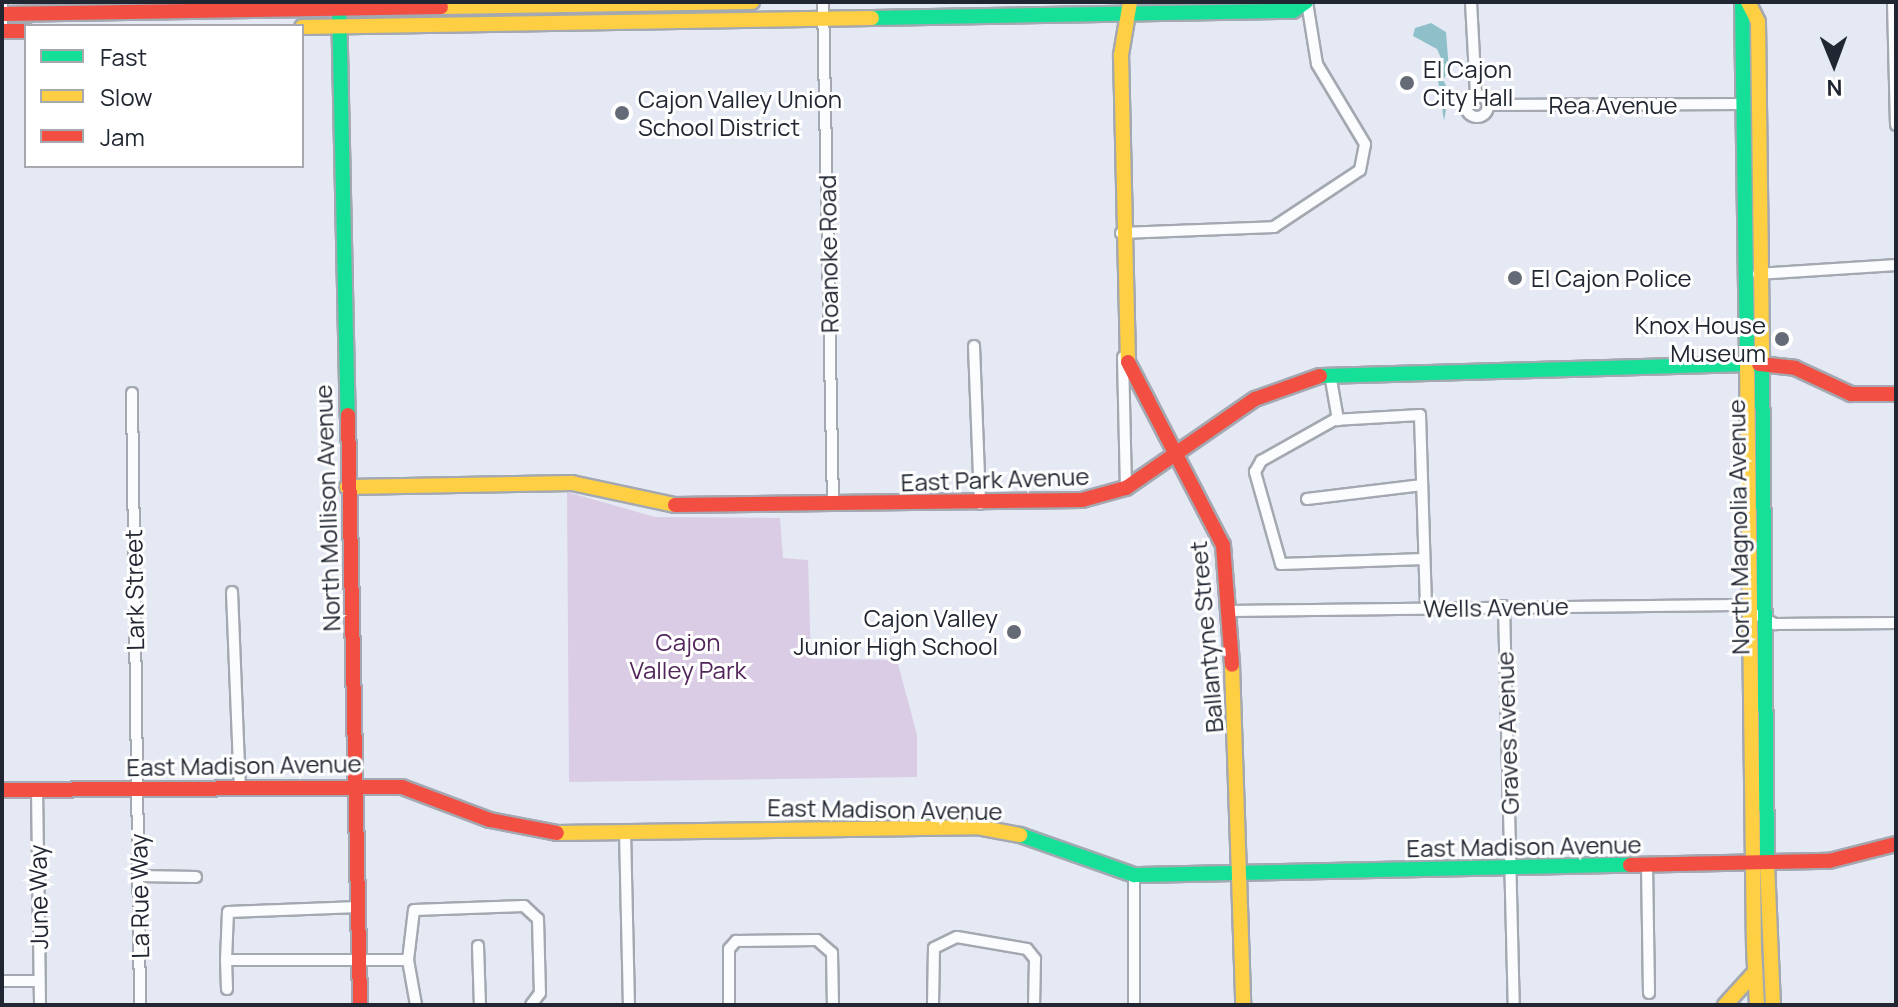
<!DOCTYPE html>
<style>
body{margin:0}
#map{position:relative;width:1898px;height:1007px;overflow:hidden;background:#e4e9f4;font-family:Manrope,sans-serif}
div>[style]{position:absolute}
.green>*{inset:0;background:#dacce4}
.water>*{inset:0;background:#8fc0ca}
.roads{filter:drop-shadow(2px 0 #a3a8b1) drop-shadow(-2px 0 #a3a8b1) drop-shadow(0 2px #a3a8b1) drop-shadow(0 -2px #a3a8b1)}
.street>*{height:10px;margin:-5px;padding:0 5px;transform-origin:5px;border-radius:5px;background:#fbfcfd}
.street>.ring{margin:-5px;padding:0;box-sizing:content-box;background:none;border:10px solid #fbfcfd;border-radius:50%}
.fast>*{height:14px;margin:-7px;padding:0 7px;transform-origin:7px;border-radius:7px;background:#16e098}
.slow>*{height:14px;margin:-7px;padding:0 7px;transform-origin:7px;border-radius:7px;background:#ffcf43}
.jam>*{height:14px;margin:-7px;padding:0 7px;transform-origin:7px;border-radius:7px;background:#f24e42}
.dots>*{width:22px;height:22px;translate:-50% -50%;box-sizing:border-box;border:4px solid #fff;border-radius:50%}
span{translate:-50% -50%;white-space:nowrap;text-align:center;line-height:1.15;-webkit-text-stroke:6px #fff;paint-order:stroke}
.poi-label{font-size:24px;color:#212732}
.left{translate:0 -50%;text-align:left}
.right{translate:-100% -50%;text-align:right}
.street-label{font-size:24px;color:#212732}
.park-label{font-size:24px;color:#52265a}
.frame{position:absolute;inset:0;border:4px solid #212732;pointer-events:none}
.legend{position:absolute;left:24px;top:24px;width:280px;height:144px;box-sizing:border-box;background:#fff;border:2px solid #a6a9ad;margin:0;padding:10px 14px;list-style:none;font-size:24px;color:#212732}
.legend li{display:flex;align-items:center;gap:16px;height:40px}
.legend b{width:40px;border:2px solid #a6a9ad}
.north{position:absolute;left:1794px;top:24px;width:80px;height:80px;-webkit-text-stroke:6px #fff;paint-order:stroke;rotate:179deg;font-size:22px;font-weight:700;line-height:32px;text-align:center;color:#212732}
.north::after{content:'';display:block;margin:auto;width:28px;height:36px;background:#212732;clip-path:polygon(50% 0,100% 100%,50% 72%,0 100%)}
</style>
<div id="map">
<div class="green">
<div style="clip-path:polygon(567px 492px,655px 517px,780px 518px,783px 558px,808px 560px,811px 659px,897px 660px,917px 735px,917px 777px,569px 782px)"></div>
</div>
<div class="water">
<div style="clip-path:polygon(1431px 23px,1446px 32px,1449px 70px,1443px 80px,1449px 91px,1444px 121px,1438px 80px,1444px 65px,1437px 49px,1413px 36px,1415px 28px)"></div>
</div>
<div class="roads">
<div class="street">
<div style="left:2px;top:2px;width:29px;rotate:90deg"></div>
<div style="left:823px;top:2px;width:503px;rotate:88.86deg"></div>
<div style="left:1471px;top:2px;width:93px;rotate:86.9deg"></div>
<div style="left:1893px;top:2px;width:123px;rotate:88.6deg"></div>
<div class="ring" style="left:1466px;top:95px;width:12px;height:12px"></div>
<div style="left:1488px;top:105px;width:250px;rotate:-0.2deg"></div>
<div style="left:1121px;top:233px;width:153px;rotate:-2.2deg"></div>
<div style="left:1274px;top:227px;width:103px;rotate:-33.5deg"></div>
<div style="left:1360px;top:170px;width:26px;rotate:-79deg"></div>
<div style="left:1365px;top:144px;width:93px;rotate:-121deg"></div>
<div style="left:1317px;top:64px;width:63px;rotate:-99.2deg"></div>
<div style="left:1758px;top:274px;width:138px;rotate:-3.7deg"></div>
<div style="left:974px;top:346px;width:158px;rotate:87.8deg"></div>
<div style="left:1123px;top:357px;width:131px;rotate:88.7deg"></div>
<div style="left:1330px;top:374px;width:47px;rotate:80.1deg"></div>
<div style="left:132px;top:393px;width:612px;rotate:89.25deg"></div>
<div style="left:1307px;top:499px;width:116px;rotate:-6.9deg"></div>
<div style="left:1424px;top:559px;width:143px;rotate:178deg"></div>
<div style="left:1281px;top:564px;width:96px;rotate:-105.8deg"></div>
<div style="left:1255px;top:472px;width:13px;rotate:-61deg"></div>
<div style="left:1261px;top:461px;width:84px;rotate:-29.3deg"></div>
<div style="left:1334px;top:420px;width:86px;rotate:-3.3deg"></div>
<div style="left:1420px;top:415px;width:192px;rotate:88.2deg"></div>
<div style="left:232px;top:592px;width:195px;rotate:87.7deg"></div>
<div style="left:1504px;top:606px;width:399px;rotate:88.6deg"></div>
<div style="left:1229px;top:611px;width:509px;rotate:-0.68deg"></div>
<div style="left:1738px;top:605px;width:42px;rotate:27.2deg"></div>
<div style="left:1775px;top:624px;width:121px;rotate:-0.5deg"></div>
<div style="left:37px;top:789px;width:216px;rotate:89.2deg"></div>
<div style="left:625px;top:831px;width:174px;rotate:88.7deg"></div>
<div style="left:1647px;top:865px;width:128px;rotate:89.1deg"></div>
<div style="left:139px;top:876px;width:57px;rotate:1deg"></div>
<div style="left:359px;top:907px;width:131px;rotate:177.8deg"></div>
<div style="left:228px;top:912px;width:48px;rotate:92.4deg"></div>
<div style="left:226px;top:960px;width:182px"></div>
<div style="left:478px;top:946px;width:59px;rotate:88.1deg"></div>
<div style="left:226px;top:960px;width:29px;rotate:88deg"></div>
<div style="left:2px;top:981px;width:37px"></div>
<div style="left:416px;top:1005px;width:46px;rotate:-100.1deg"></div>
<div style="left:408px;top:960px;width:50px;rotate:-83.2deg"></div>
<div style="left:414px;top:910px;width:110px;rotate:-2.1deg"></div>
<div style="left:524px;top:906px;width:19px;rotate:43deg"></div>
<div style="left:538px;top:919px;width:74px;rotate:88.5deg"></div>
<div style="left:540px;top:993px;width:15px;rotate:127deg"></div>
<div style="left:729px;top:1005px;width:56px;rotate:-90deg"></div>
<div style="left:729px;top:949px;width:11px;rotate:-49deg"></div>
<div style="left:736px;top:941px;width:81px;rotate:-0.7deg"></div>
<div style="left:817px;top:940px;width:20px;rotate:41deg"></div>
<div style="left:832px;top:953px;width:52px;rotate:88.9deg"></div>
<div style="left:933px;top:1005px;width:57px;rotate:-89deg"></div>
<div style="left:934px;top:948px;width:25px;rotate:-26deg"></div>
<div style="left:957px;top:937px;width:71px;rotate:9.7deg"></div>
<div style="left:1027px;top:949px;width:13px;rotate:51deg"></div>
<div style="left:1035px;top:959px;width:46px;rotate:91.2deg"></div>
<div style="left:1134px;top:1005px;width:130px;rotate:-90deg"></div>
</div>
<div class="fast">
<div style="left:339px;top:2px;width:413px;rotate:88.8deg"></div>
<div style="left:1742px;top:2px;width:359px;rotate:89.2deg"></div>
<div style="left:872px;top:18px;width:421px;rotate:-1deg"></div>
<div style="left:1293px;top:11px;width:16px;rotate:-35deg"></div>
<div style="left:1762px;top:357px;width:506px;rotate:89.43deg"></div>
<div style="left:1320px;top:376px;width:439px;rotate:-1.6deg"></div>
<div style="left:1020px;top:835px;width:121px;rotate:19.3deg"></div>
<div style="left:1134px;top:875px;width:496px;rotate:-1.2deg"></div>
</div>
<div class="slow">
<div style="left:1748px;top:2px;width:22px;rotate:63deg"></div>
<div style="left:1758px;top:22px;width:335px;rotate:89.3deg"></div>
<div style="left:441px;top:7px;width:311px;rotate:-0.9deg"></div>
<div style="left:302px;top:27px;width:570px;rotate:-0.9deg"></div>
<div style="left:1747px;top:361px;width:587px;rotate:89.32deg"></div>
<div style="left:1128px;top:362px;width:307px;rotate:-91.3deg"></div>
<div style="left:1121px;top:55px;width:54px;rotate:-80.4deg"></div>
<div style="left:347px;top:487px;width:225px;rotate:-1deg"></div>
<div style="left:572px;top:483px;width:105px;rotate:12.1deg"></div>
<div style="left:1232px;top:665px;width:340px;rotate:88.1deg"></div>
<div style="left:557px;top:833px;width:420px;rotate:-0.8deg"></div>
<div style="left:977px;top:827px;width:44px;rotate:10.5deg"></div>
<div style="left:1767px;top:863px;width:142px;rotate:87.6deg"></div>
<div style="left:1754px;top:948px;width:57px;rotate:87deg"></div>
<div style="left:1725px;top:1005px;width:45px;rotate:-47.7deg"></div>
</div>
<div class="jam">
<div style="left:2px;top:14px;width:439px;rotate:-0.9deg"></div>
<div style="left:2px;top:31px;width:24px"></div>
<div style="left:1128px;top:362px;width:206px;rotate:62.6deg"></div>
<div style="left:1223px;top:545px;width:120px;rotate:85.7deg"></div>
<div style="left:1759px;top:364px;width:36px;rotate:6deg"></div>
<div style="left:1795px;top:368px;width:62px;rotate:24.9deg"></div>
<div style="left:1851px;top:394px;width:45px"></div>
<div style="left:348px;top:415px;width:590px;rotate:88.83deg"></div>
<div style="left:675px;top:505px;width:407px;rotate:-0.7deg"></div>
<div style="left:1082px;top:500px;width:46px;rotate:-15.3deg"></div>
<div style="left:1126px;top:488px;width:157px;rotate:-34.6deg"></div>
<div style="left:1255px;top:399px;width:69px;rotate:-19.5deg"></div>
<div style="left:2px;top:790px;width:400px;rotate:-0.4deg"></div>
<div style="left:402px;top:787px;width:94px;rotate:20.6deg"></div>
<div style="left:490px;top:820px;width:68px;rotate:11deg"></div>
<div style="left:1630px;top:865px;width:199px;rotate:-1.2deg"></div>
<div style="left:1829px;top:861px;width:69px;rotate:-14.2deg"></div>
</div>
</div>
<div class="dots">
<div style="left:1407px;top:83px;background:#656b76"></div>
<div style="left:622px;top:113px;background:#656b76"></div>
<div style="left:1515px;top:278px;background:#656b76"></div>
<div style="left:1782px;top:339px;background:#656b76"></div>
<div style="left:1014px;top:632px;background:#656b76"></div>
</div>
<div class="poi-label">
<span class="left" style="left:1423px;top:83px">El Cajon<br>City Hall</span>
<span class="left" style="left:638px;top:113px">Cajon Valley Union<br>School District</span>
<span class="left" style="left:1531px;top:278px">El Cajon Police</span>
<span class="right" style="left:1766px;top:339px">Knox House<br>Museum</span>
<span class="right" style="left:998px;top:632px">Cajon Valley<br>Junior High School</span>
</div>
<div class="street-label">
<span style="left:1613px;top:105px">Rea Avenue</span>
<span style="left:828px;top:254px;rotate:-91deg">Roanoke Road</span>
<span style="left:995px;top:479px;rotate:-2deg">East Park Avenue</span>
<span style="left:327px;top:508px;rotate:-92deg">North Mollison Avenue</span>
<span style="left:1738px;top:527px;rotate:-91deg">North Magnolia Avenue</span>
<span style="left:134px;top:590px;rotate:-91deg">Lark Street</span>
<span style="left:1496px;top:607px;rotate:-1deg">Wells Avenue</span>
<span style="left:1206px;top:637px;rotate:-95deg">Ballantyne Street</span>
<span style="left:1507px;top:733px;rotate:-92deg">Graves Avenue</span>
<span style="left:244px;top:765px;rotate:-1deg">East Madison Avenue</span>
<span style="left:885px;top:809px;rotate:1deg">East Madison Avenue</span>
<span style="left:1524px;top:846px;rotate:-1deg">East Madison Avenue</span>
<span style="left:139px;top:896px;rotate:-91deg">La Rue Way</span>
<span style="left:38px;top:897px;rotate:-91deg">June Way</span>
</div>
<div class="park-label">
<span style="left:688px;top:656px">Cajon<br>Valley Park</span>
</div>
<div class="frame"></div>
<ul class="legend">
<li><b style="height:10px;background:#16e098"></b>Fast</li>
<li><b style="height:10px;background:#ffcf43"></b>Slow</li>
<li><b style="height:10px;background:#f24e42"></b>Jam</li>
</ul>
<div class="north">N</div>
</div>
